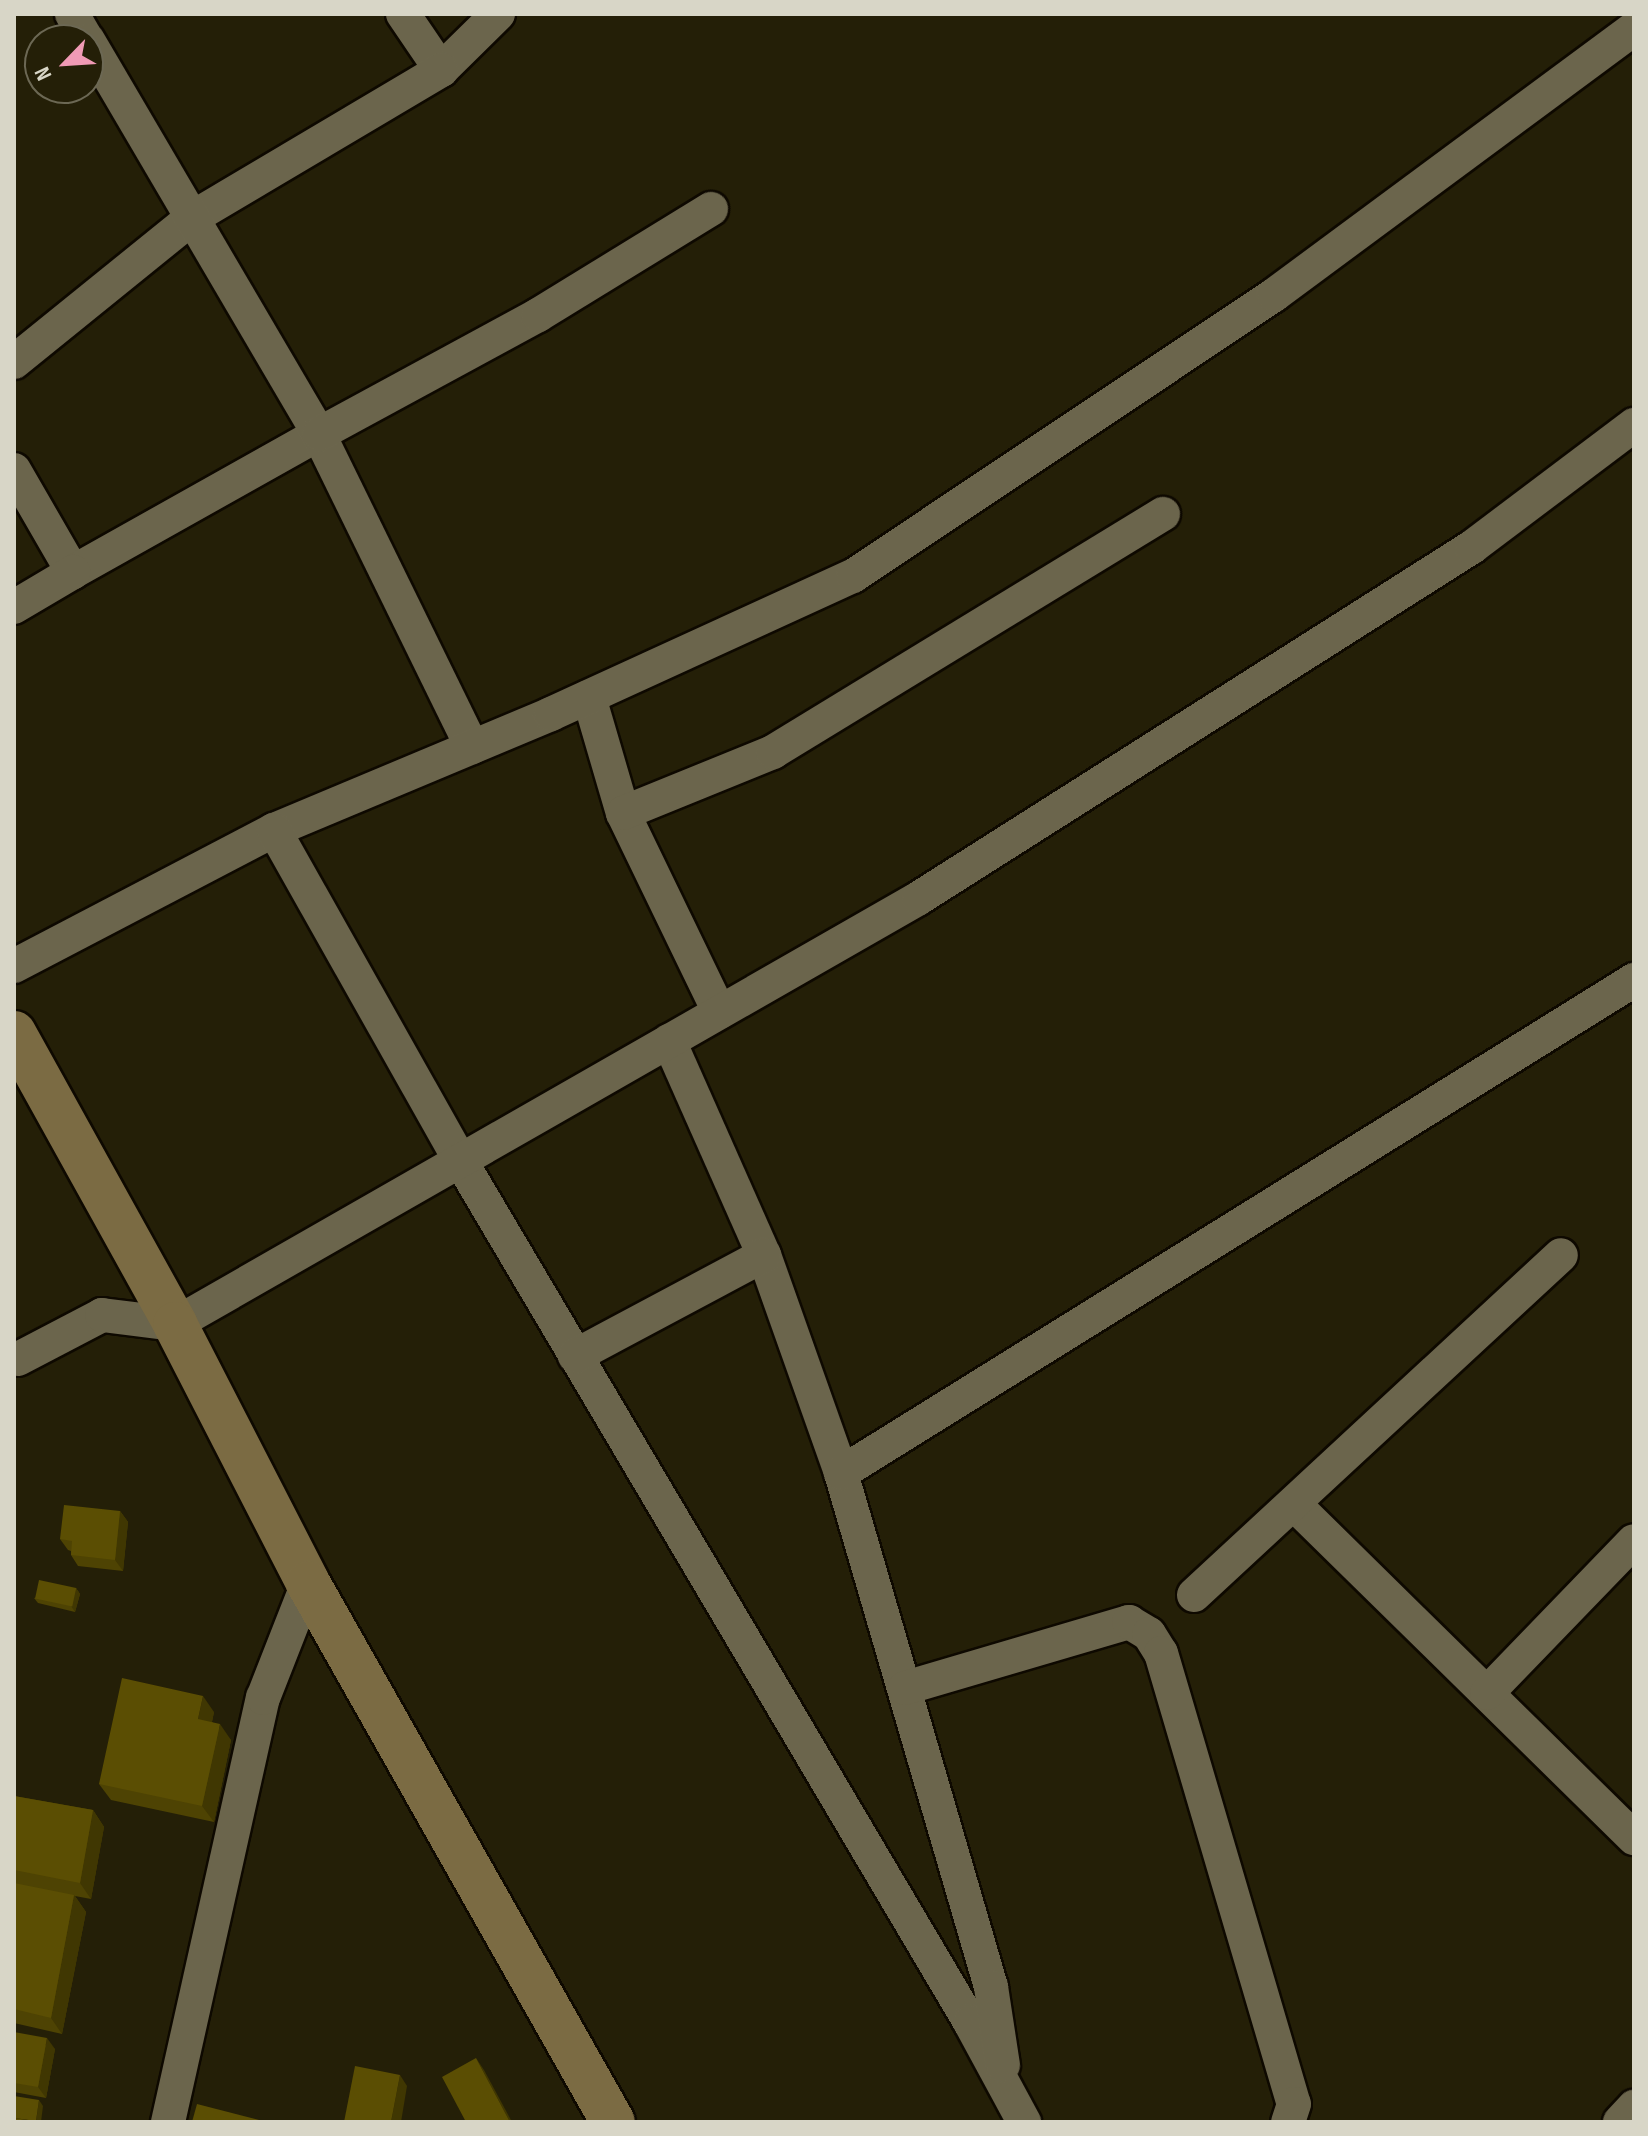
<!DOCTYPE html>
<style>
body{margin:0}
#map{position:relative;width:1648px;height:2136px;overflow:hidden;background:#241f07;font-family:"Sofia Sans Condensed",sans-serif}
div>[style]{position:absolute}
.roads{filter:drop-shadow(2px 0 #0e0900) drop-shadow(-2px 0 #0e0900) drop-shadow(0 2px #0e0900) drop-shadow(0 -2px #0e0900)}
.street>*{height:34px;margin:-17px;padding:0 17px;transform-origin:17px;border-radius:17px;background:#6b654c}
.secondary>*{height:44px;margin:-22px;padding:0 22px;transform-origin:22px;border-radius:22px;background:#7b6b43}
.wall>*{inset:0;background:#4e4303}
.shaded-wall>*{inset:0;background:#403702}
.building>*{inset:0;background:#5b4e03;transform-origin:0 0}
span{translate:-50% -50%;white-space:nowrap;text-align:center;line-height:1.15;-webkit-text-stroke:6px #241f07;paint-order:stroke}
.frame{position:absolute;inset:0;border:16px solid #d8d6c7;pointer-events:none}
.north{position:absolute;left:24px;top:24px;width:80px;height:80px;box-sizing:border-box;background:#241f07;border:2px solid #6c6854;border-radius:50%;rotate:245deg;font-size:22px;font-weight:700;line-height:32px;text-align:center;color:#d8d6c7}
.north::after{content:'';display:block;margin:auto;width:28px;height:36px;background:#f09ab5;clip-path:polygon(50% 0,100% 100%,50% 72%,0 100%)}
</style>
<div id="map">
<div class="roads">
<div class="street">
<div style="left:72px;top:14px;width:30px;rotate:60deg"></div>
<div style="left:403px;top:14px;width:68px;rotate:55.8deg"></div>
<div style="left:441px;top:70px;width:80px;rotate:-44.5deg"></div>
<div style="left:14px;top:362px;width:229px;rotate:-39deg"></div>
<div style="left:192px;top:218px;width:290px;rotate:-30.7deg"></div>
<div style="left:14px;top:470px;width:118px;rotate:60deg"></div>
<div style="left:73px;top:572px;width:282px;rotate:-29.3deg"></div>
<div style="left:319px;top:434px;width:456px;rotate:-120.4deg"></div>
<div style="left:14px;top:607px;width:69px;rotate:-30.7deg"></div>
<div style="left:589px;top:697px;width:121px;rotate:73.7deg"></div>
<div style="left:623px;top:813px;width:221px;rotate:64.2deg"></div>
<div style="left:472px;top:747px;width:348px;rotate:-116.1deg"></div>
<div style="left:319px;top:434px;width:249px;rotate:-28.5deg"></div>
<div style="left:538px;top:315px;width:203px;rotate:-31.5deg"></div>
<div style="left:623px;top:813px;width:162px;rotate:-22.1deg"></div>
<div style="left:773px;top:752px;width:457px;rotate:-31.4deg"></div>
<div style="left:274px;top:830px;width:300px;rotate:-22.7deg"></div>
<div style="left:551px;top:714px;width:332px;rotate:-24.6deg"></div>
<div style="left:853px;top:576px;width:506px;rotate:-33.72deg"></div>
<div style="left:1274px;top:295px;width:448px;rotate:-36.5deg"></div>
<div style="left:14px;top:966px;width:293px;rotate:-27.6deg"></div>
<div style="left:274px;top:830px;width:379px;rotate:60.6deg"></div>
<div style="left:460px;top:1160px;width:1002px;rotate:59.39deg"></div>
<div style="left:970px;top:2022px;width:114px;rotate:61.6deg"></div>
<div style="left:669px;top:1041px;width:234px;rotate:66.1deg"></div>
<div style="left:764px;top:1255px;width:231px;rotate:70.5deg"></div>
<div style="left:841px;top:1473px;width:535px;rotate:73.73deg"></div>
<div style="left:991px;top:1987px;width:79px;rotate:81.3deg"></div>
<div style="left:575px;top:1356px;width:214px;rotate:-28.1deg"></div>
<div style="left:18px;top:1359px;width:95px;rotate:-27.6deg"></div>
<div style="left:102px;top:1315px;width:74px;rotate:7deg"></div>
<div style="left:175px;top:1324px;width:857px;rotate:-29.79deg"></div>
<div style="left:919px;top:898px;width:655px;rotate:-32.4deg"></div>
<div style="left:1472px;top:547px;width:203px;rotate:-37deg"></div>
<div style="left:841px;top:1473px;width:934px;rotate:-31.87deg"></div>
<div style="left:1294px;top:1504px;width:477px;rotate:44.5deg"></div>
<div style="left:1194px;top:1595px;width:500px;rotate:-42.81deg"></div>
<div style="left:905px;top:1688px;width:234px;rotate:-16.4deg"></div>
<div style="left:1129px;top:1622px;width:23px;rotate:31deg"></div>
<div style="left:1149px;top:1634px;width:22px;rotate:58deg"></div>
<div style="left:1161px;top:1653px;width:470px;rotate:73.6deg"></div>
<div style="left:1294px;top:2104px;width:19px;rotate:108deg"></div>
<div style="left:1487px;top:1693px;width:211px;rotate:-46deg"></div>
<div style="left:168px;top:2122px;width:435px;rotate:-77.4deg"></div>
<div style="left:263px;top:1698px;width:123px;rotate:-68.6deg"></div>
<div style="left:1620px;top:2122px;width:21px;rotate:-47deg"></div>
</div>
<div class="secondary">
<div style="left:14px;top:1033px;width:333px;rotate:61deg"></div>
<div style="left:175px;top:1324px;width:291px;rotate:62.8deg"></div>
<div style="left:308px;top:1583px;width:619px;rotate:60.5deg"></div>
</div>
</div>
<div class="wall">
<div style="clip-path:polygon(120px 1511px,128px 1522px,123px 1571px,78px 1566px,71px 1555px,71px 1551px,68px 1550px,60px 1539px)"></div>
<div style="clip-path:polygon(76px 1588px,80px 1594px,75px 1612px,38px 1603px,34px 1598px)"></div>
<div style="clip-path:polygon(214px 1712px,212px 1722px,231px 1740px,214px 1822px,111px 1800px,99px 1784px)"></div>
<div style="clip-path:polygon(14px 1796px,93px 1810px,104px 1827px,91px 1899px,75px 1896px,86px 1912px,62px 2034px,14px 2023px)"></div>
<div style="clip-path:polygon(14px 2032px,55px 2049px,46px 2098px,14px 2092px)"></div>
</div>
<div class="shaded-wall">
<div style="clip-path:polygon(120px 1511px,128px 1522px,123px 1571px,115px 1560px)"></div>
<div style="clip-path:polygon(76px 1588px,80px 1594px,75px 1612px,71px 1606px)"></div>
<div style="clip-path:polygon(203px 1696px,214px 1712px,209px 1735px,198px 1719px)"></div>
<div style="clip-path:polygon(220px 1724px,231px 1740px,214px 1822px,202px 1806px)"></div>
<div style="clip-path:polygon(93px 1810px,104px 1827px,91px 1899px,80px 1883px)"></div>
<div style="clip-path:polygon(74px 1895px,86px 1912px,62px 2034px,51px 2018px)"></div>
<div style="clip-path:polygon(47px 2038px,55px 2049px,46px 2098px,38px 2087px)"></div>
<div style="clip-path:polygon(476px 2058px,484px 2070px,512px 2122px,510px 2122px)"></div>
<div style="clip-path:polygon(400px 2075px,407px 2086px,401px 2122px,391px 2122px)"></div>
<div style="clip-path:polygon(39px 2100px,43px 2106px,41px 2122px,36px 2122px)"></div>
</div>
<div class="building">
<div style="clip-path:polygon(64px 1505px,120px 1511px,115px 1560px,71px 1555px,72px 1541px,60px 1539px)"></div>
<div style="left:39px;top:1580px;width:38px;height:19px;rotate:12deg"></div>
<div style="clip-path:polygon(122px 1678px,203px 1696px,198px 1719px,220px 1724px,202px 1806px,99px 1784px)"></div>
<div style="clip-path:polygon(14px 1796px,93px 1810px,80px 1883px,14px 1870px)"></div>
<div style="clip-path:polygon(14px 1883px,74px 1895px,51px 2018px,14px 2009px)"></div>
<div style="clip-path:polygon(14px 2032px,47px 2038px,38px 2087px,14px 2083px)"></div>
<div style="clip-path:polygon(476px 2058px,510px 2122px,466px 2122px,442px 2077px)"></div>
<div style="clip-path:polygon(355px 2066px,400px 2075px,391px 2122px,344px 2122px)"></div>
<div style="clip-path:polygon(14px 2096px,39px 2100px,36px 2121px,14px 2118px)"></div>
<div style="clip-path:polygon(197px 2104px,263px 2121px,262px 2122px,192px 2122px)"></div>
<div style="clip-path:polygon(14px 2118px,40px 2122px,14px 2122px)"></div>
</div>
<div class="frame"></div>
<div class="north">N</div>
</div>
